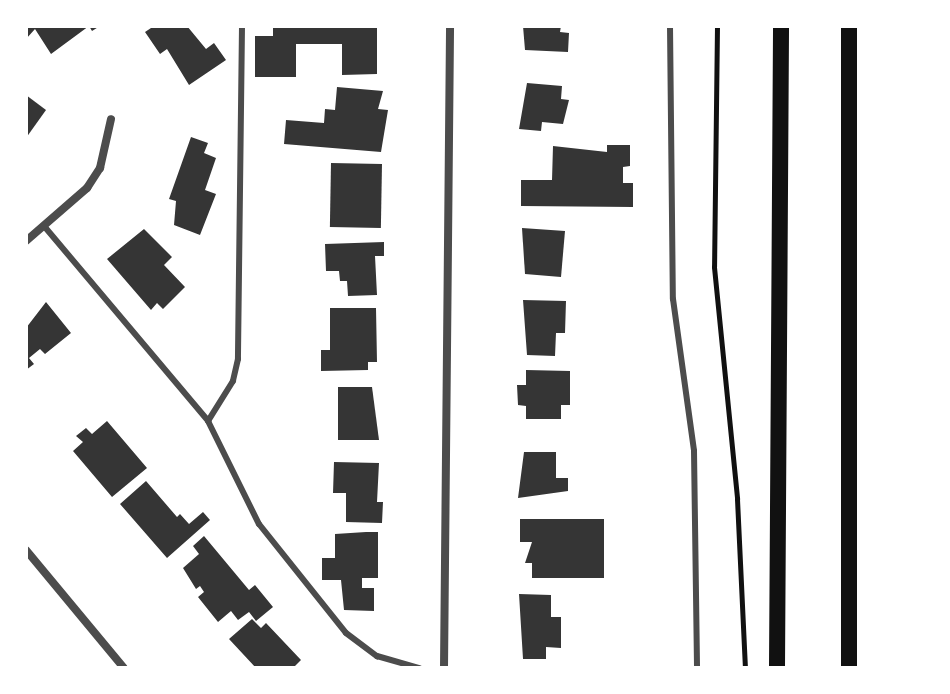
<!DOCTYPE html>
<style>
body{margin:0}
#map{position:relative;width:950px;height:694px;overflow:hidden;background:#fff;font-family:Helvetica,sans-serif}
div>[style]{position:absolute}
.building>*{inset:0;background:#353535;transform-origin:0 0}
.path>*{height:5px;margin:-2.5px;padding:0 2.5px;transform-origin:2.5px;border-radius:2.5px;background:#111}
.service>*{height:6px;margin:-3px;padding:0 3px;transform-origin:3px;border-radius:3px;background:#4c4c4c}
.minor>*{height:8px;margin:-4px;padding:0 4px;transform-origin:4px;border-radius:4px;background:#4c4c4c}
.secondary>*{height:16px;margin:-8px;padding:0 8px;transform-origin:8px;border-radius:8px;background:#111}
span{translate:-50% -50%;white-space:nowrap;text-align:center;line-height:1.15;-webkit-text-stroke:7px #fff;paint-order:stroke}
.frame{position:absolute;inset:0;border:28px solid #fff;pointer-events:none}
</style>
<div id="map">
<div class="building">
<div style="clip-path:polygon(26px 26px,100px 26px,92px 31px,89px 26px,51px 54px,35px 29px,26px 39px)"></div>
<div style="clip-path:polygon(154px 26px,187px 26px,206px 49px,214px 43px,226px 60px,189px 85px,167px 49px,160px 54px,145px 32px)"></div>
<div style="clip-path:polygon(273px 26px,377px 26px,377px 74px,342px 75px,342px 44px,296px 44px,296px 77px,255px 77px,255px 36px,273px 36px)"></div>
<div style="clip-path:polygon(523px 26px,561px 26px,560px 32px,569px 33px,568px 52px,525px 50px)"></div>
<div style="clip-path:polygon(527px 83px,562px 86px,561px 99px,569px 100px,563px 124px,542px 122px,541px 131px,519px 129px)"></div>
<div style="clip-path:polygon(337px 87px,383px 91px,378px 109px,388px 110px,381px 152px,284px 144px,286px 120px,324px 123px,325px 109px,335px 110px)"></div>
<div style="clip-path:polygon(26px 95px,46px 110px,26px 138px)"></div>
<div style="clip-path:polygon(191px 137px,208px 143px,204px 153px,216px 158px,205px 190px,216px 194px,200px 235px,174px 225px,176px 201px,169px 199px)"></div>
<div style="clip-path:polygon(607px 145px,630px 145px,630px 166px,623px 167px,623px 183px,633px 183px,633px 207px,521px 206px,521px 180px,552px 180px,553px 146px,607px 152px)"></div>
<div style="left:331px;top:163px;width:51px;height:64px;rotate:1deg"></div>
<div style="clip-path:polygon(522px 228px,565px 231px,561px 277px,525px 274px)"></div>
<div style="clip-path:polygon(144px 229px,172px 257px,164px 265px,185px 287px,163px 309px,157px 303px,151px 310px,107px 259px)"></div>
<div style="clip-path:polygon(384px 242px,384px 256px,375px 256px,377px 295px,348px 296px,347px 281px,340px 281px,339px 271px,326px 271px,325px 244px)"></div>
<div style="clip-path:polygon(523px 300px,566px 301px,565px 333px,556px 333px,555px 356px,527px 355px)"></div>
<div style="clip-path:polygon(46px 302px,71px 333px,45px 354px,40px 349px,29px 358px,34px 364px,26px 370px,26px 328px)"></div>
<div style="clip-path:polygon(330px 308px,376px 308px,377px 362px,368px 362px,368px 370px,321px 371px,321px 350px,330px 350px)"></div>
<div style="clip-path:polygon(526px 370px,570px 371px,570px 405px,561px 405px,561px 419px,526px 419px,526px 406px,518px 405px,517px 385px,526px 385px)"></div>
<div style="clip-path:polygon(338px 387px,372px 387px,379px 440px,338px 440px)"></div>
<div style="clip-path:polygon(107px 421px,147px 468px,112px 497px,73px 451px,83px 442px,76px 436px,86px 428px,92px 434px)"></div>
<div style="clip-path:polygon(524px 452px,556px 452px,556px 478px,568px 478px,568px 491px,518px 498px)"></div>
<div style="clip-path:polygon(334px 462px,379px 463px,377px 502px,383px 502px,382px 523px,346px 522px,346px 493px,333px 493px)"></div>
<div style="clip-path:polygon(146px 481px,177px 517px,180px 514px,189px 524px,203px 512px,210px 520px,167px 558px,120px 504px)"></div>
<div style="clip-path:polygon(520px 519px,604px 519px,604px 578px,532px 578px,532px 563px,525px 563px,532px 542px,520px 542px)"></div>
<div style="clip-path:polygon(366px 532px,378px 532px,378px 578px,362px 578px,362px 588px,374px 588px,374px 611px,344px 610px,341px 580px,322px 580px,322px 558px,335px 558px,335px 534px)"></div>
<div style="clip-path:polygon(204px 536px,249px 590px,255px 585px,273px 607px,256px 621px,249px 612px,238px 620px,231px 611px,218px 622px,198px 597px,204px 592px,200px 586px,196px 589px,183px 568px,199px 554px,193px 546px)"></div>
<div style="clip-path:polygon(519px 594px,551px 595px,551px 617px,561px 617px,561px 648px,546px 647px,546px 659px,523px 659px)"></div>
<div style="clip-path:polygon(252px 619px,261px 628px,266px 623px,301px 660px,293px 668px,256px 668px,229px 639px)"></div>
</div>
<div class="path">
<div style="left:717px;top:26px;width:241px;rotate:90.7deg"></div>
<div style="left:714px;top:267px;width:233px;rotate:84.3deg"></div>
<div style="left:737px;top:499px;width:169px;rotate:87.3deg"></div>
</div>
<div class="service">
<div style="left:242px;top:26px;width:333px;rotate:90.7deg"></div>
<div style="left:238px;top:359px;width:23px;rotate:103deg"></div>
<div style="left:233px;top:381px;width:47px;rotate:122deg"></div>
<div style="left:208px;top:421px;width:115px;rotate:63.7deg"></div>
<div style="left:259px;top:524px;width:139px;rotate:51.4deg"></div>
<div style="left:346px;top:633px;width:39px;rotate:37deg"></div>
<div style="left:377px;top:656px;width:44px;rotate:15.9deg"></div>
<div style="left:670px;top:26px;width:273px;rotate:89.4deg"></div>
<div style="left:673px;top:299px;width:153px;rotate:82.1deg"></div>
<div style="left:694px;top:451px;width:217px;rotate:89.2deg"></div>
<div style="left:44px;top:226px;width:255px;rotate:49.9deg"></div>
</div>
<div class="minor">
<div style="left:26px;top:241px;width:81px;rotate:-41deg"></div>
<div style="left:87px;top:188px;width:24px;rotate:-57deg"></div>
<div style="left:100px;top:168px;width:50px;rotate:-77.3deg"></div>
<div style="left:26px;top:550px;width:153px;rotate:50.3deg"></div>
<div style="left:444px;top:668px;width:642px;rotate:-89.46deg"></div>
</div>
<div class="secondary">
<div style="left:849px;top:26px;width:642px;rotate:90deg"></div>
<div style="left:777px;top:668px;width:642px;rotate:-89.64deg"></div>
</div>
<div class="frame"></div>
</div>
